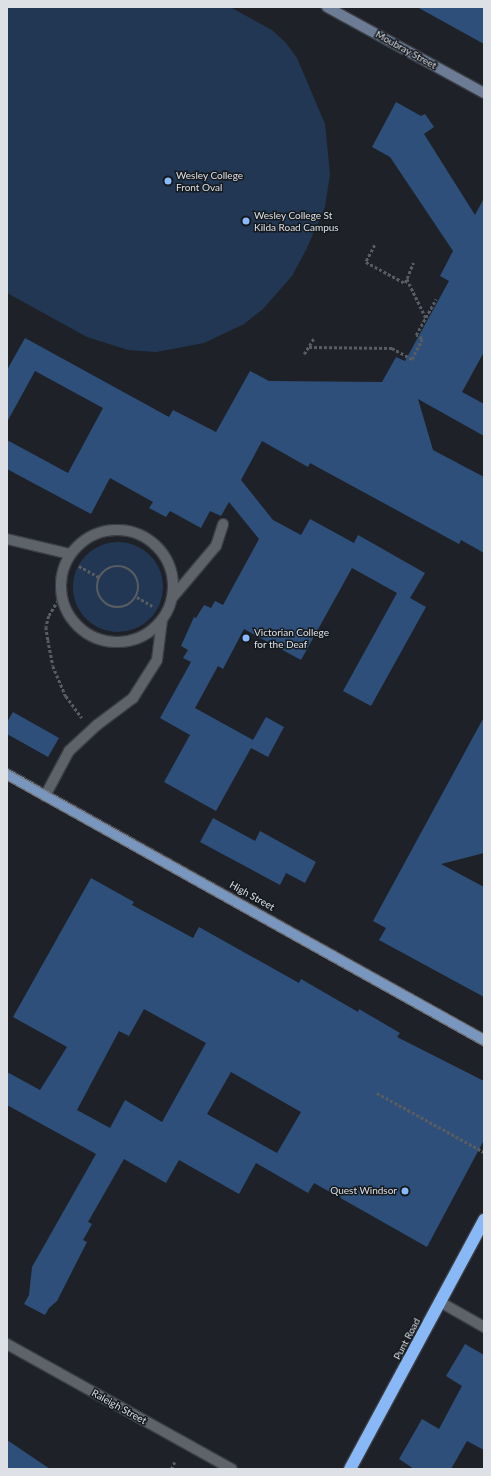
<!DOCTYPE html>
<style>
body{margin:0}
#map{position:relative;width:491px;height:1476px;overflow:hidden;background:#1e2228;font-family:Lato,sans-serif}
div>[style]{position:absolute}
.green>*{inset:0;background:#213753}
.round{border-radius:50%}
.building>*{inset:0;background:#2d4f7a}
.path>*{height:2.5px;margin-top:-1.25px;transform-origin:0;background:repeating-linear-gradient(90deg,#595d62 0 3px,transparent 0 5px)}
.path>.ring{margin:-1.25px;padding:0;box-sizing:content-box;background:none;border:2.5px solid #595d62;border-radius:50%}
.roads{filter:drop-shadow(1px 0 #3b3e44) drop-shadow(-1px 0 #3b3e44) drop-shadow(0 1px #3b3e44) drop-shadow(0 -1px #3b3e44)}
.lane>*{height:10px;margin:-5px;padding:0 5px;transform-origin:5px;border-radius:5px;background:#5e636a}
.lane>.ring{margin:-5px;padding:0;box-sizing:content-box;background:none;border:10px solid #5e636a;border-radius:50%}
.street>*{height:10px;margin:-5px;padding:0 5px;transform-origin:5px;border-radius:5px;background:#5e636a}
.secondary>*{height:10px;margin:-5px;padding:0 5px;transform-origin:5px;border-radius:5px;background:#6b7c94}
.primary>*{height:10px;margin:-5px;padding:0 5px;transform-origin:5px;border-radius:5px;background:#7896be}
.highway>*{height:12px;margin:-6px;padding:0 6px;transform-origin:6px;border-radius:6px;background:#89b8f6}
.tram>*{height:1px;margin:-0.5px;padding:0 0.5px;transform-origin:0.5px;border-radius:0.5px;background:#76797f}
.dots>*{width:11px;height:11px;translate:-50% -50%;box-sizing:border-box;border:2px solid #14191e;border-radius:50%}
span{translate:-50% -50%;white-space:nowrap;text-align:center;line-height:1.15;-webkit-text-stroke:3px #14191e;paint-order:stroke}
.street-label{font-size:10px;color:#dde0e5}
.poi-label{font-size:10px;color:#dde0e5}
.left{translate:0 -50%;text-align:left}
.right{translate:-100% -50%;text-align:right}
.frame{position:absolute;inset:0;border:8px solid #dde0e5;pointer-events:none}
</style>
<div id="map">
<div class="green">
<div style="clip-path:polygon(7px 7px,230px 7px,272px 30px,286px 43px,297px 58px,325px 124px,330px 174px,325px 207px,306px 250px,292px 276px,263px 309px,244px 324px,204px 343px,156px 352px,128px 350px,87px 337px,7px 293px)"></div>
<div class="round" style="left:73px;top:542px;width:90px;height:90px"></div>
</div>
<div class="building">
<div style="clip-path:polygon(417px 7px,484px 7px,484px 44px)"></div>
<div style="clip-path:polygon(396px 102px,421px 116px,425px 114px,434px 127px,424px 134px,475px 215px,484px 198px,484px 352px,462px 392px,484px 404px,484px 436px,418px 399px,433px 450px,484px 477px,484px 553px,461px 540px,459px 544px,310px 463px,308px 467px,262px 441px,241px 480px,273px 520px,301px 535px,310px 519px,354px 543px,358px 535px,425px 573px,410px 598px,426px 607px,371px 706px,343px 691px,397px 593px,352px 568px,301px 660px,244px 629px,223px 669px,218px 666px,195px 708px,253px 740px,266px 717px,284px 727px,268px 757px,251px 748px,216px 811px,164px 782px,190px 735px,160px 718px,191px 662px,183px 658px,188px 650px,181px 646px,194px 617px,196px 618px,204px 605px,211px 608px,215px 601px,223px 605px,259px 539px,229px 502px,221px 516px,210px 511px,201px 528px,170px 511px,166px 517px,149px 508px,153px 502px,110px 478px,91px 514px,7px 469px,7px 440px,68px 473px,103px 408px,35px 371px,7px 422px,7px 370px,25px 338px,169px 417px,173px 410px,216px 432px,250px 371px,269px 381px,382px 382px,396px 357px,405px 361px,449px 281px,440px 276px,453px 251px,390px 157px,372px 147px)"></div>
<div style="clip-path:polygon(13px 712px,59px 738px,48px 757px,7px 734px,7px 722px)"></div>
<div style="clip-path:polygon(484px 717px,484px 853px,441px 864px,484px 887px,484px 997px,379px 940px,386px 928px,373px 921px)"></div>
<div style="clip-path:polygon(213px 818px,255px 841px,260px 831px,316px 862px,305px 883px,286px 873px,280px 885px,200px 842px)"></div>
<div style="clip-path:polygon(evenodd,91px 878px,134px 902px,132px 905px,193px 938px,199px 927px,299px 983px,301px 979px,358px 1012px,359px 1009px,400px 1033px,397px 1037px,484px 1081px,484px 1140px,427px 1247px,314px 1183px,308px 1193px,256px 1163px,239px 1194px,179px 1160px,166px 1183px,124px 1159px,88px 1222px,92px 1224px,83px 1240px,87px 1242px,57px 1301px,49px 1308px,45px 1315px,24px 1304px,29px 1295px,32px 1267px,96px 1154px,7px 1105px,7px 1072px,40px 1090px,67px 1047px,13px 1017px,91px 878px,144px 1009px,206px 1043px,162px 1122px,125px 1100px,110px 1128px,77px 1110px,119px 1031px,129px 1036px,144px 1009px,91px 878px,231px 1072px,301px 1112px,277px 1153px,207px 1114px,231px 1072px)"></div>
<div style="clip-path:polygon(465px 1344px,484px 1355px,484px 1450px,467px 1441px,451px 1469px,414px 1469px,399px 1459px,422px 1419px,439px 1429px,462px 1386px,446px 1376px)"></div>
<div style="clip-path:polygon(7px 1440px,50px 1469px,7px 1469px)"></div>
</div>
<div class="path">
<div style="left:375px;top:245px;width:19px;rotate:118deg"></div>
<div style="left:366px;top:262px;width:44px;rotate:28.3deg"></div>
<div style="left:405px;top:283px;width:22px;rotate:-68deg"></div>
<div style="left:407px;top:279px;width:43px;rotate:64deg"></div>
<div style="left:309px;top:347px;width:83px;rotate:0.7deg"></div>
<div style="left:392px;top:348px;width:23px;rotate:29deg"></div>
<div style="left:412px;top:359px;width:22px;rotate:-63deg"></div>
<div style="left:422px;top:339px;width:7px;rotate:-146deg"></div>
<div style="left:416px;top:335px;width:41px;rotate:-60.9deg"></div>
<div style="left:304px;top:354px;width:19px;rotate:-58deg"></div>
<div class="ring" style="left:97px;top:566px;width:39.5px;height:39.5px"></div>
<div style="left:79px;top:566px;width:23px;rotate:29deg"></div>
<div style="left:61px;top:596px;width:23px;rotate:121deg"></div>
<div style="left:49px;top:616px;width:11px;rotate:105deg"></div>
<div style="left:46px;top:627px;width:13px;rotate:81deg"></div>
<div style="left:48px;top:640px;width:26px;rotate:79deg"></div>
<div style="left:53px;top:666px;width:33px;rotate:67deg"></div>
<div style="left:66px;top:696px;width:27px;rotate:54deg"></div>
<div style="left:137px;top:597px;width:20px;rotate:30deg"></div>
<div style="left:377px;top:1093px;width:122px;rotate:28.9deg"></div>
<div style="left:171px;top:1469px;width:9px;rotate:-63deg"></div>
</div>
<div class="roads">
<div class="lane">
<div class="ring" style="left:61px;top:530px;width:102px;height:102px"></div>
<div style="left:7px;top:539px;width:65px;rotate:13.4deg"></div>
<div style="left:172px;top:598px;width:68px;rotate:-49.8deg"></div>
<div style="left:216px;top:546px;width:23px;rotate:-72deg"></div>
<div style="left:45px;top:796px;width:51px;rotate:-61.9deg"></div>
<div style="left:69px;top:751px;width:38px;rotate:-43deg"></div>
<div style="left:97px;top:725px;width:45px;rotate:-36.9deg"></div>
<div style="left:133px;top:698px;width:45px;rotate:-57.7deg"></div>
<div style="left:157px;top:660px;width:40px;rotate:-82.9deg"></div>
</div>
<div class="street">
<div style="left:440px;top:1302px;width:51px;rotate:29.6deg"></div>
<div style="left:7px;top:1344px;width:257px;rotate:29.1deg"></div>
</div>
<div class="secondary">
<div style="left:327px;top:7px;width:179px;rotate:28.7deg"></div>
</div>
<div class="primary">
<div style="left:7px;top:774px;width:546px;rotate:29.15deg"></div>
</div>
<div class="highway">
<div style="left:350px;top:1469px;width:283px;rotate:-61.7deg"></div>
</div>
</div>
<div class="tram">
<div style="left:7px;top:769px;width:546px;rotate:29.05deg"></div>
<div style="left:7px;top:780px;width:546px;rotate:29.15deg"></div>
</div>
<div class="dots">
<div style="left:168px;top:181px;background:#88bafc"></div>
<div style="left:246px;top:221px;background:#88bafc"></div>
<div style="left:246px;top:638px;background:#88bafc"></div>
<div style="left:405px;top:1191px;background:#88bafc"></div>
</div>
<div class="street-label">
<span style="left:406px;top:50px;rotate:29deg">Moubray Street</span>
<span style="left:252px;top:896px;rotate:29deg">High Street</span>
<span style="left:407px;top:1339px;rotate:-62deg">Punt Road</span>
<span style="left:119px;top:1407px;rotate:29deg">Raleigh Street</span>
</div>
<div class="poi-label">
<span class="left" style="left:176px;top:181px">Wesley College<br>Front Oval</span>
<span class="left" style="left:254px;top:221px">Wesley College St<br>Kilda Road Campus</span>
<span class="left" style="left:254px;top:638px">Victorian College<br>for the Deaf</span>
<span class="right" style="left:397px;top:1191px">Quest Windsor</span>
</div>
<div class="frame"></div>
</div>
